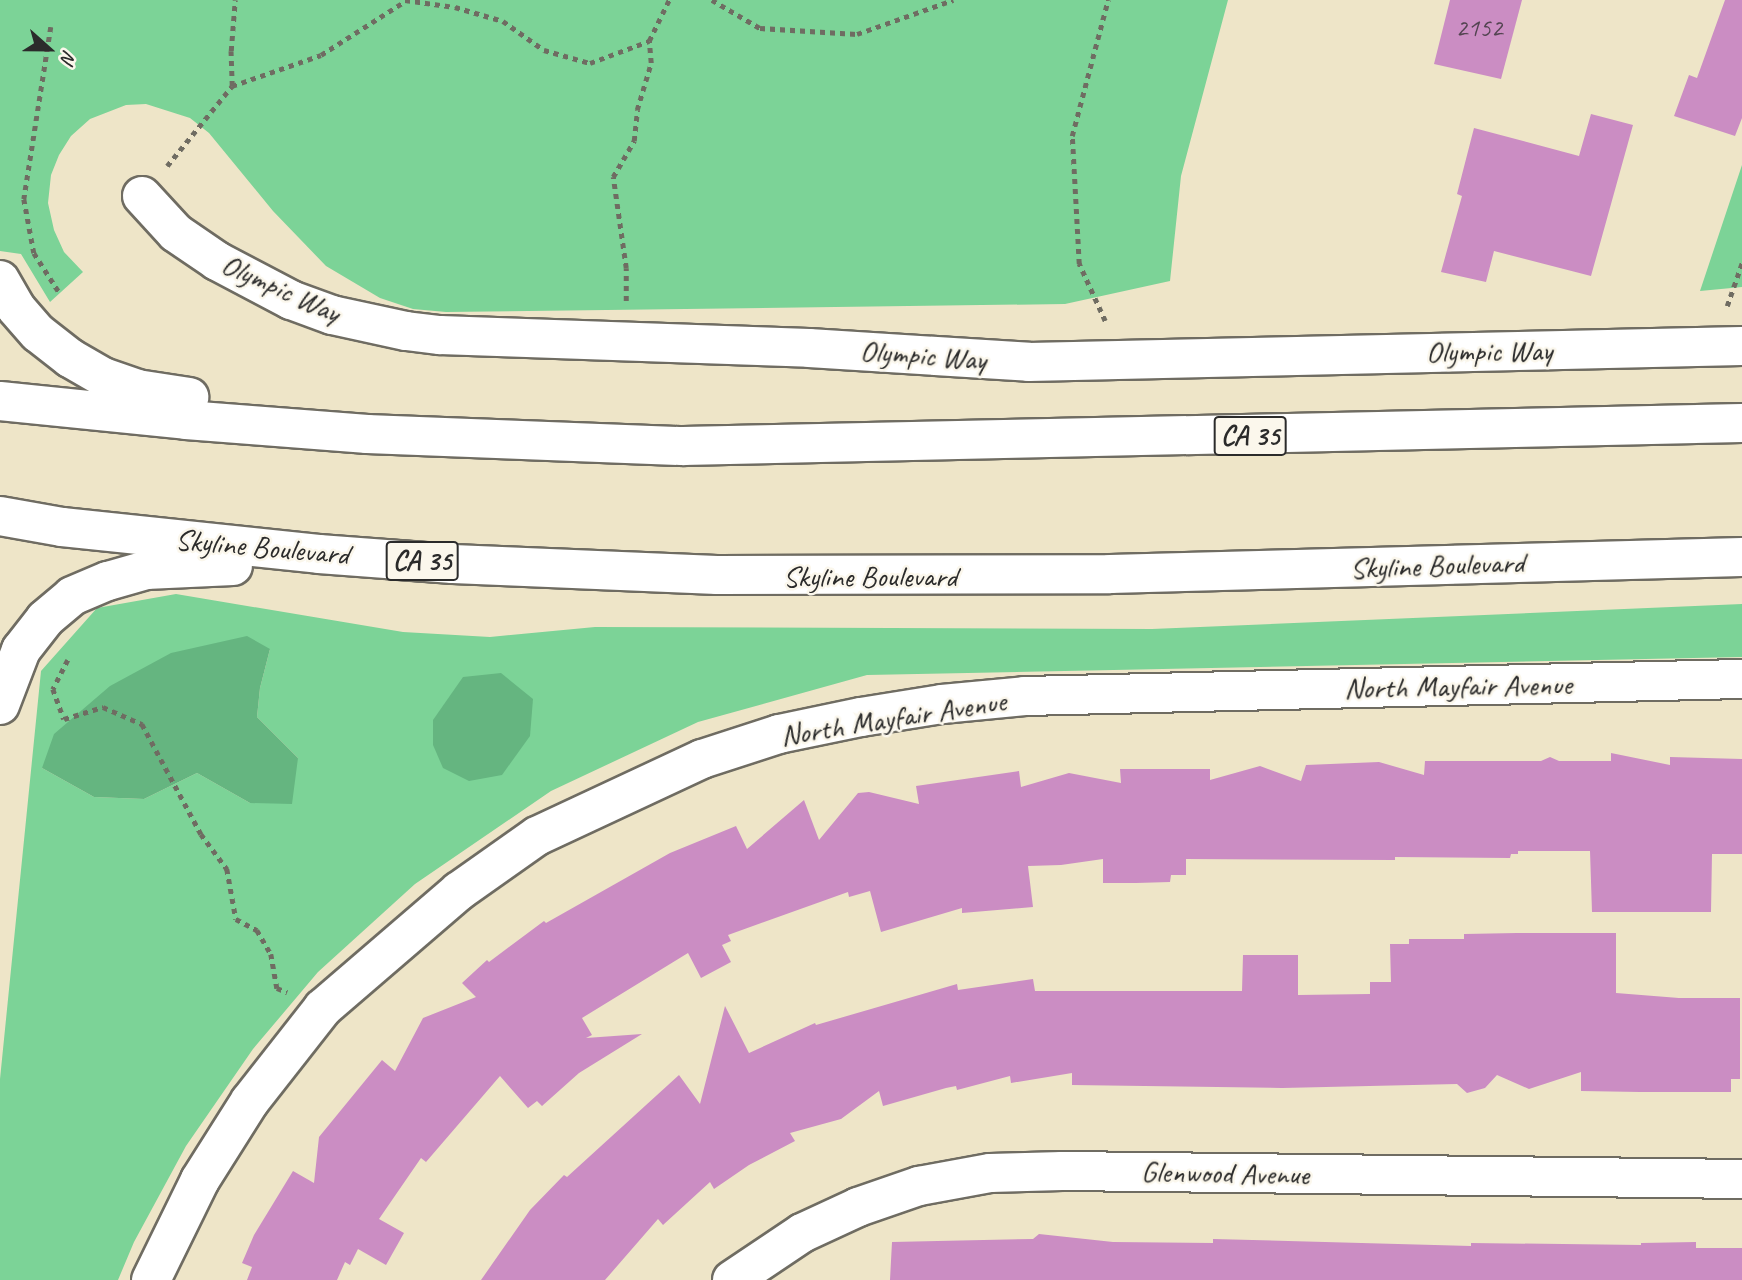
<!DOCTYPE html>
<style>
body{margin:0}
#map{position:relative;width:1742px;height:1280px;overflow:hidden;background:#eee5c8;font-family:Caveat,sans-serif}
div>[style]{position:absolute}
.green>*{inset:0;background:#7cd397}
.forest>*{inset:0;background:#65b580}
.building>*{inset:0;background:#cb8dc3}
.path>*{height:4.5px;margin-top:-2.25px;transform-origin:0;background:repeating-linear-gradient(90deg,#6f6c62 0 5px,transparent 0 10px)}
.roads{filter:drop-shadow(2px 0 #6f6c62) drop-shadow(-2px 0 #6f6c62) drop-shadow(0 2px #6f6c62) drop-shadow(0 -2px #6f6c62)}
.minor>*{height:38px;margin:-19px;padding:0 19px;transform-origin:19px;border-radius:19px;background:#fff}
.primary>*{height:38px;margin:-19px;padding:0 19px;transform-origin:19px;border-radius:19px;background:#fff}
span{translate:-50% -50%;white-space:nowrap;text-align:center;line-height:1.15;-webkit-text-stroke:5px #fbf7ec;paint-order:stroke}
.number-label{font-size:26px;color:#534451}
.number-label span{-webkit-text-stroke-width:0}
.shield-label span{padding:2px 5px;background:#fbf7ec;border:2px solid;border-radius:5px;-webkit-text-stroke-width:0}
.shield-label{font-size:28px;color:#2b2b2b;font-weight:700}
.street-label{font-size:30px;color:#2b2b2b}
.north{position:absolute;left:14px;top:14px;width:70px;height:70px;-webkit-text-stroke:5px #fbf7ec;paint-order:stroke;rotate:111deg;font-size:19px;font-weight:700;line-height:28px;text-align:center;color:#2b2b2b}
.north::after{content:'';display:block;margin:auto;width:24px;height:32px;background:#2b2b2b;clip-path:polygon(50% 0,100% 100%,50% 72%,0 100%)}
</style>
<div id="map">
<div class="green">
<div style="clip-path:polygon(0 0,1228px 0,1181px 176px,1170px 281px,1065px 304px,446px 312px,413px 309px,380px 298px,326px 266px,273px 211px,209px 133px,190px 118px,146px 104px,126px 105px,90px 119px,71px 136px,59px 155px,51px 175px,48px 203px,54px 230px,64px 252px,83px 272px,50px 302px,21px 254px,0 251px)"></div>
<div style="clip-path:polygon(1742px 165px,1742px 287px,1700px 291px)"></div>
<div style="clip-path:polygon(evenodd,176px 594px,403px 632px,490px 637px,595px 627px,1152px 629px,1742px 604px,1742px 657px,867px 675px,698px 722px,551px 791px,415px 884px,318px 972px,253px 1049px,186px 1146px,134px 1242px,118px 1280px,0 1280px,0 1079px,41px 671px,97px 608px,176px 594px,270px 649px,260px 688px,257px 717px,298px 758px,250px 803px,197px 773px,144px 799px,94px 797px,42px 768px,270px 649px)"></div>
</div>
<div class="forest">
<div style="clip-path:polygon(247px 636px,270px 649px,260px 688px,257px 717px,298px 758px,292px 804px,250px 803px,197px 773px,144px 799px,94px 797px,42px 768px,54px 734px,110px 686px,171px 653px)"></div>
<div style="clip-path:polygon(501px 673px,533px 699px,530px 736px,502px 775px,469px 781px,443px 768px,433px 745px,433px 720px,463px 677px)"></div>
</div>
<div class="building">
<div style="clip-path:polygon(1450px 0,1522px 0,1501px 79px,1434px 64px)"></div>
<div style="clip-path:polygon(1725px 0,1742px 0,1742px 118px,1735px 136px,1674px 116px,1689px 75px,1697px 78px)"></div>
<div style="clip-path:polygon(1591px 114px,1633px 125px,1591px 276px,1494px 251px,1486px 282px,1441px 272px,1462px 196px,1457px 194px,1474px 128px,1579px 156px)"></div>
<div style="clip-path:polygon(1611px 753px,1670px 765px,1670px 757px,1742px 759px,1742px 854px,1712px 854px,1711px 912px,1592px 912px,1590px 851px,1518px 851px,1518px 854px,1511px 854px,1510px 858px,1395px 857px,1395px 860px,1186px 859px,1186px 875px,1171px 875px,1170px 882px,1136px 883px,1103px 883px,1103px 859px,1061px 865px,1028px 866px,1033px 907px,962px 913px,962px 908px,881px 932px,870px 891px,849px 897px,848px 892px,728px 935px,731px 941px,722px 945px,731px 962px,701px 978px,688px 953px,582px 1018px,592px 1035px,586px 1038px,642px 1034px,579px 1073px,542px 1106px,537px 1101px,528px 1108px,500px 1076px,426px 1162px,421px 1158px,379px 1219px,404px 1233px,386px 1265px,358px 1249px,350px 1265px,345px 1262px,337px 1280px,247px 1280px,252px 1267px,242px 1263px,254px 1235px,293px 1171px,314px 1183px,319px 1137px,382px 1060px,395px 1071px,423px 1018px,476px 997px,462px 983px,487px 960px,489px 962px,544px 921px,546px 923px,670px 853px,736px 826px,747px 849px,804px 800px,819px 840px,858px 793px,869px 792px,919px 804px,916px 786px,1019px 771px,1021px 787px,1069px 773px,1121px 783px,1120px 769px,1210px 769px,1210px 780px,1260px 766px,1301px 781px,1306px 765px,1379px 762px,1424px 775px,1425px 761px,1541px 761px,1550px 757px,1559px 761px,1611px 761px)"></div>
<div style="clip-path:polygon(1517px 933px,1616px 933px,1616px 993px,1679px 998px,1740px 998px,1740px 1079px,1731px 1079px,1731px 1092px,1640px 1092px,1581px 1091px,1581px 1072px,1529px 1089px,1497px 1075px,1485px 1088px,1467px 1093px,1457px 1084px,1282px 1088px,1072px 1085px,1072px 1073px,1011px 1083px,1010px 1076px,957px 1090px,956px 1086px,946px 1088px,883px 1106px,879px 1091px,841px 1119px,790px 1133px,795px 1141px,749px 1165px,714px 1189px,710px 1182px,663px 1225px,658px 1219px,605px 1280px,481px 1280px,530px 1210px,564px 1175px,567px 1177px,679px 1075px,700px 1104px,725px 1006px,749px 1053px,815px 1023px,816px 1025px,957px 984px,958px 990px,1033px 979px,1035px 991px,1242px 991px,1243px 955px,1298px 955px,1298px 995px,1370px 994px,1370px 982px,1391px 982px,1390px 944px,1409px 944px,1409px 939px,1464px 939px,1464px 934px)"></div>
<div style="clip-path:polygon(1039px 1234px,1113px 1242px,1213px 1243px,1213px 1239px,1471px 1246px,1471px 1243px,1641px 1245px,1641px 1243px,1696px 1242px,1696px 1248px,1742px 1248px,1742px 1280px,890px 1280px,892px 1242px,1033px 1239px)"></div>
</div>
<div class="path">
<div style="left:405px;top:0;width:50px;rotate:8deg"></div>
<div style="left:455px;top:7px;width:50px;rotate:16.3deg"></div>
<div style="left:503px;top:21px;width:50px;rotate:35.3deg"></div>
<div style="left:544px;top:50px;width:48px;rotate:15.8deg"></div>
<div style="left:590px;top:63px;width:63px;rotate:-20.4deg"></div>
<div style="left:712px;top:0;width:56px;rotate:30.3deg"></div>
<div style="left:760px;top:28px;width:97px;rotate:3.5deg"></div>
<div style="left:857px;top:34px;width:102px;rotate:-19.5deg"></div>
<div style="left:51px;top:27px;width:174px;rotate:98.9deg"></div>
<div style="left:24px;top:199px;width:55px;rotate:79.5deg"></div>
<div style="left:34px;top:253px;width:46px;rotate:57.3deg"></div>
<div style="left:232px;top:86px;width:35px;rotate:-92deg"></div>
<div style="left:231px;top:51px;width:51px;rotate:-85.5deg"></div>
<div style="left:167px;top:166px;width:103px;rotate:-50.9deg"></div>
<div style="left:232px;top:86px;width:94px;rotate:-19.2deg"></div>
<div style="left:321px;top:55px;width:102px;rotate:-32.6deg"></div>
<div style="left:626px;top:301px;width:33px;rotate:-90deg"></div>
<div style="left:626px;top:268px;width:92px;rotate:-98.1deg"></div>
<div style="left:613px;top:177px;width:42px;rotate:-59.7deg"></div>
<div style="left:634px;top:141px;width:31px;rotate:-84deg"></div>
<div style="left:637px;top:110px;width:49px;rotate:-73.4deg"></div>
<div style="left:651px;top:63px;width:22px;rotate:-95deg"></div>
<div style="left:649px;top:41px;width:46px;rotate:-64deg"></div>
<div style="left:1727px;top:306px;width:46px;rotate:-70.8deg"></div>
<div style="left:1105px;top:321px;width:63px;rotate:-114.5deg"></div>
<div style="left:1079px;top:264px;width:128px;rotate:-93.1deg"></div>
<div style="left:1072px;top:136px;width:141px;rotate:-75.2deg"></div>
<div style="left:68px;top:660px;width:33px;rotate:117deg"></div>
<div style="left:53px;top:689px;width:32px;rotate:70deg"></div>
<div style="left:64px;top:719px;width:41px;rotate:-17.1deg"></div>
<div style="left:103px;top:707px;width:43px;rotate:23.6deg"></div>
<div style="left:142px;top:724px;width:125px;rotate:61.8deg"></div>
<div style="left:201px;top:834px;width:44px;rotate:53.4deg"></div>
<div style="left:227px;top:869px;width:51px;rotate:79.8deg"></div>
<div style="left:236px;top:919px;width:24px;rotate:28deg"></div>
<div style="left:257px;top:930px;width:28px;rotate:60deg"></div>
<div style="left:271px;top:954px;width:35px;rotate:80deg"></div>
<div style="left:277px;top:988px;width:11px;rotate:22deg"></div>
</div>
<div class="roads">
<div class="minor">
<div style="left:142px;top:196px;width:50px;rotate:47.4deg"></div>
<div style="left:176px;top:233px;width:50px;rotate:34.3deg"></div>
<div style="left:217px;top:261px;width:84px;rotate:27.8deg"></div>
<div style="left:291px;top:300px;width:44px;rotate:20.1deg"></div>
<div style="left:332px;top:315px;width:76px;rotate:12.2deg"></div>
<div style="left:406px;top:331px;width:34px;rotate:7deg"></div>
<div style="left:440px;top:335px;width:369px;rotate:2deg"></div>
<div style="left:809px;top:348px;width:220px;rotate:3.6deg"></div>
<div style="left:1029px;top:362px;width:713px;rotate:-1.29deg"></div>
<div style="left:151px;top:1280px;width:111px;rotate:-63.9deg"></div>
<div style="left:200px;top:1180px;width:93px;rotate:-57.7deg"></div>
<div style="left:250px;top:1101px;width:118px;rotate:-51.9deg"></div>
<div style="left:323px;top:1008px;width:179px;rotate:-40.7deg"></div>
<div style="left:459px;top:891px;width:95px;rotate:-35.2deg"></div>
<div style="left:537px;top:836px;width:182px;rotate:-25deg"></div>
<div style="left:702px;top:759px;width:81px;rotate:-18deg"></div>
<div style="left:779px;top:734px;width:84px;rotate:-11.7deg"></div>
<div style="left:861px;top:717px;width:82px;rotate:-9.1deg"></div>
<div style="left:942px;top:704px;width:83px;rotate:-5.5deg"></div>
<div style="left:1025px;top:696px;width:717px;rotate:-1.36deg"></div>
<div style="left:732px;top:1280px;width:84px;rotate:-33.9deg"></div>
<div style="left:802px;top:1233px;width:62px;rotate:-24.9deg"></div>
<div style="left:858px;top:1207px;width:65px;rotate:-19deg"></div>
<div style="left:919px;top:1186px;width:72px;rotate:-10.4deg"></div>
<div style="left:990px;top:1173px;width:72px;rotate:-1.6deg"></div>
<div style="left:1062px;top:1171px;width:680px;rotate:0.67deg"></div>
</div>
<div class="primary">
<div style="left:0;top:280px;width:32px;rotate:60deg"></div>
<div style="left:16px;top:308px;width:33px;rotate:49deg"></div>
<div style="left:38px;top:333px;width:41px;rotate:38deg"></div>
<div style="left:70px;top:358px;width:38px;rotate:30deg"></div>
<div style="left:103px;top:377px;width:36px;rotate:19deg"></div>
<div style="left:137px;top:389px;width:53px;rotate:8.7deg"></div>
<div style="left:0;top:401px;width:187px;rotate:5.8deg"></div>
<div style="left:186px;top:420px;width:182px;rotate:4.4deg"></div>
<div style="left:367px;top:434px;width:316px;rotate:2.2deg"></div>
<div style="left:683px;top:446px;width:1059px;rotate:-1.24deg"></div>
<div style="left:0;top:516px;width:63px;rotate:10.1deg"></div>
<div style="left:62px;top:527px;width:258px;rotate:6deg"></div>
<div style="left:319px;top:554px;width:134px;rotate:4.3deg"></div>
<div style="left:453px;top:564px;width:264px;rotate:2.4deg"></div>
<div style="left:717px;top:575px;width:393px;rotate:-0.1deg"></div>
<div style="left:1110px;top:574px;width:632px;rotate:-1.54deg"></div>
<div style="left:0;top:705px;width:59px;rotate:-69.1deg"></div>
<div style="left:21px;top:650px;width:39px;rotate:-52deg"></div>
<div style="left:45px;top:619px;width:35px;rotate:-40deg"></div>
<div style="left:72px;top:596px;width:39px;rotate:-23deg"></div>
<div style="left:108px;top:581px;width:40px;rotate:-16deg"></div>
<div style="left:146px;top:570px;width:87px;rotate:-2.6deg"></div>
</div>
</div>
<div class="number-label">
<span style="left:1479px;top:28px">2152</span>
</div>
<div class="shield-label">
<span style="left:1250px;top:436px">CA 35</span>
<span style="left:422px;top:561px">CA 35</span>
</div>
<div class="street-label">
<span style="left:281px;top:288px;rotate:24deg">Olympic Way</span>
<span style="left:1489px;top:351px;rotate:-1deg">Olympic Way</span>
<span style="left:923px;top:355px;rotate:4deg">Olympic Way</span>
<span style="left:262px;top:547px;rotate:5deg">Skyline Boulevard</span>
<span style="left:1437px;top:565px;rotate:-2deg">Skyline Boulevard</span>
<span style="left:870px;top:576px">Skyline Boulevard</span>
<span style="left:1458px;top:686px;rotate:-1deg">North Mayfair Avenue</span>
<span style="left:893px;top:718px;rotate:-9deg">North Mayfair Avenue</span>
<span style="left:1225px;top:1173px;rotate:1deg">Glenwood Avenue</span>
</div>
<div class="north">N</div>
</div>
